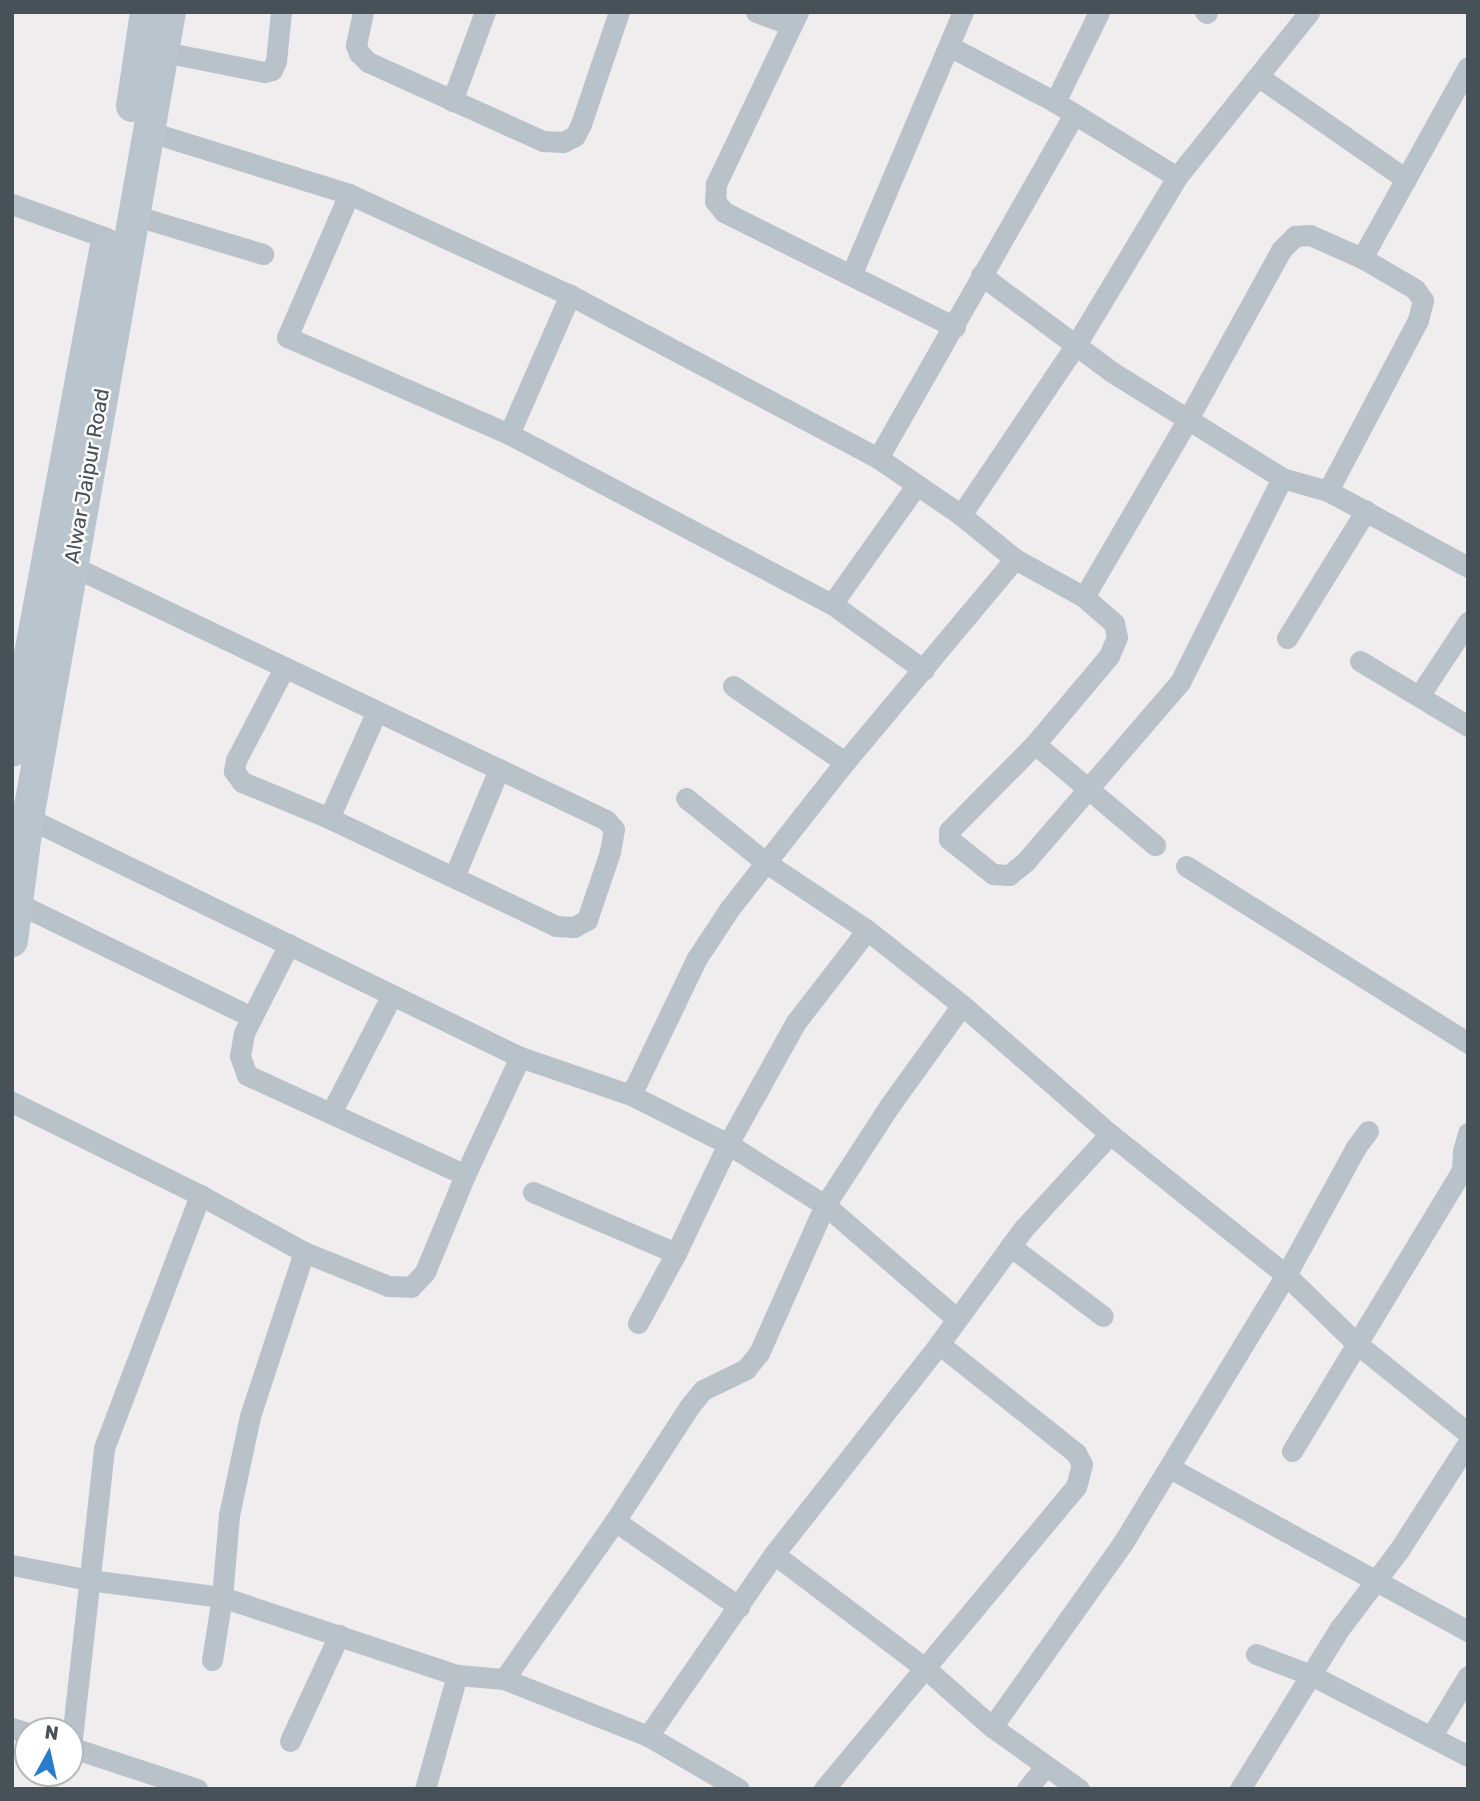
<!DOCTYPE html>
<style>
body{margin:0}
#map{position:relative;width:1480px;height:1801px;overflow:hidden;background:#efeded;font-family:Rubik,sans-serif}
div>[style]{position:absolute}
.street>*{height:21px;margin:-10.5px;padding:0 10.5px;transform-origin:10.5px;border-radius:10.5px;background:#b9c2c8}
.secondary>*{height:32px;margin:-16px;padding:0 16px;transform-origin:16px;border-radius:16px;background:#bac4cd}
span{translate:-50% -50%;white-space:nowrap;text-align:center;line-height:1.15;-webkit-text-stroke:5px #fff;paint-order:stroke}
.street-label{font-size:21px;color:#475158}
.frame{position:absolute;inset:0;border:14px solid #475158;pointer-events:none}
.north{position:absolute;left:14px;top:1717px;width:70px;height:70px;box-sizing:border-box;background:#fff;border:2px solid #b5b9bc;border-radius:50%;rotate:8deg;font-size:19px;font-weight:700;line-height:28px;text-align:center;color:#475158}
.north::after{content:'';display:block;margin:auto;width:24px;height:32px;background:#297bcd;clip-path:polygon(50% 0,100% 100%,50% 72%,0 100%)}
</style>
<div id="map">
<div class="street">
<div style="left:363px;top:12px;width:34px;rotate:102deg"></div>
<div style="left:356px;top:45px;width:9px;rotate:69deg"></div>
<div style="left:359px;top:53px;width:13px;rotate:45deg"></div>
<div style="left:368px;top:62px;width:192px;rotate:24.3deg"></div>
<div style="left:543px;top:141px;width:20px;rotate:3deg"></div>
<div style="left:563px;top:142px;width:13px;rotate:-27deg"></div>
<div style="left:575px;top:136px;width:13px;rotate:-63deg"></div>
<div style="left:581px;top:124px;width:118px;rotate:-71.3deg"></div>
<div style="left:756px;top:12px;width:38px;rotate:20deg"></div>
<div style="left:798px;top:12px;width:191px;rotate:115.5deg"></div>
<div style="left:716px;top:184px;width:17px;rotate:93deg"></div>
<div style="left:715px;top:201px;width:14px;rotate:51deg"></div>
<div style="left:724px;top:212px;width:258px;rotate:26.5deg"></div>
<div style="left:1205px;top:12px;width:2px;rotate:27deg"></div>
<div style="left:949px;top:46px;width:120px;rotate:27.8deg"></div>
<div style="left:1055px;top:102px;width:143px;rotate:31.6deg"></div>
<div style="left:1177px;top:177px;width:211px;rotate:-51.3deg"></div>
<div style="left:164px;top:52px;width:102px;rotate:11.3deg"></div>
<div style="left:264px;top:72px;width:8px;rotate:-14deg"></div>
<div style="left:272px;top:70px;width:10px;rotate:-66deg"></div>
<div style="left:276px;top:61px;width:49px;rotate:-84.2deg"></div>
<div style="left:1259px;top:77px;width:179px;rotate:34.8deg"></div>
<div style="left:452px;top:101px;width:95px;rotate:-69.7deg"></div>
<div style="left:1055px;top:102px;width:100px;rotate:-63.9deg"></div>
<div style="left:147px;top:131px;width:212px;rotate:17.3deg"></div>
<div style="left:349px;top:194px;width:243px;rotate:24.6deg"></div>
<div style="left:570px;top:295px;width:348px;rotate:27.9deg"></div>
<div style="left:878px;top:458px;width:101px;rotate:34.5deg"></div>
<div style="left:961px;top:515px;width:70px;rotate:39.2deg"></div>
<div style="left:1015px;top:559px;width:79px;rotate:28.8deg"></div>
<div style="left:1084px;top:597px;width:40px;rotate:41deg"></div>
<div style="left:1114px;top:623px;width:14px;rotate:78deg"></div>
<div style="left:1117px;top:637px;width:21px;rotate:113deg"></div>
<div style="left:1109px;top:656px;width:115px;rotate:130.1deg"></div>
<div style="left:1035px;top:744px;width:122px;rotate:134.7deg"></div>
<div style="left:949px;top:831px;width:8px;rotate:90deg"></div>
<div style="left:949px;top:839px;width:56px;rotate:38.5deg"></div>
<div style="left:993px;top:874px;width:16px;rotate:4deg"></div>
<div style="left:1009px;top:875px;width:22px;rotate:-39deg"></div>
<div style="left:1026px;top:861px;width:236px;rotate:-49.3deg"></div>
<div style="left:1180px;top:682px;width:228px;rotate:-63.4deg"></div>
<div style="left:349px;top:194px;width:156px;rotate:113.4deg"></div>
<div style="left:287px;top:337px;width:242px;rotate:23.6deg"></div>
<div style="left:509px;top:434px;width:365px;rotate:27.8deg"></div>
<div style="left:832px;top:604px;width:113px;rotate:35.7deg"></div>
<div style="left:12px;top:204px;width:101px;rotate:19.7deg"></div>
<div style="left:133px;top:215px;width:136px;rotate:16.7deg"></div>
<div style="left:1362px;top:258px;width:218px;rotate:-61deg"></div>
<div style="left:852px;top:273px;width:284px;rotate:-67deg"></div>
<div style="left:981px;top:275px;width:163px;rotate:36.5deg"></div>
<div style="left:1112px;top:372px;width:200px;rotate:31.9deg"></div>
<div style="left:1282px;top:478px;width:48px;rotate:15.8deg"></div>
<div style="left:1328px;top:491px;width:159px;rotate:28.5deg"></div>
<div style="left:509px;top:434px;width:152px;rotate:-66.3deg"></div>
<div style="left:878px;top:458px;width:396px;rotate:-60.3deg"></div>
<div style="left:961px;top:515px;width:207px;rotate:-56deg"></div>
<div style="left:1077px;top:343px;width:194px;rotate:-58.9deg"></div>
<div style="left:72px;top:566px;width:591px;rotate:25.44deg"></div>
<div style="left:606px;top:820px;width:12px;rotate:48deg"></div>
<div style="left:614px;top:829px;width:23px;rotate:100deg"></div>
<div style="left:610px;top:852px;width:72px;rotate:108.7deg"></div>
<div style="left:587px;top:920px;width:15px;rotate:152deg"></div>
<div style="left:574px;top:927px;width:18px;rotate:-177deg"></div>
<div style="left:556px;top:926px;width:251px;rotate:-154.6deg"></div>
<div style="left:329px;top:818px;width:94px;rotate:-157.5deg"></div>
<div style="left:242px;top:782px;width:14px;rotate:-126deg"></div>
<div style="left:234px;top:771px;width:11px;rotate:-80deg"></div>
<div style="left:236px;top:760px;width:104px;rotate:-62.4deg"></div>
<div style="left:1084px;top:597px;width:208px;rotate:-59.7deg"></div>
<div style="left:1189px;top:417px;width:191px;rotate:-61.1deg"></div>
<div style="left:1281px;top:250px;width:20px;rotate:-45deg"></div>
<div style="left:1295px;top:236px;width:15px;rotate:-4deg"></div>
<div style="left:1310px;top:235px;width:57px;rotate:23.9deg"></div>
<div style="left:1362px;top:258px;width:61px;rotate:30.3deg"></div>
<div style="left:1415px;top:289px;width:14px;rotate:54deg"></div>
<div style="left:1423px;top:300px;width:21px;rotate:104deg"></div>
<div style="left:1418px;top:320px;width:193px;rotate:117.8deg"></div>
<div style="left:832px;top:604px;width:145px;rotate:-54.6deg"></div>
<div style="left:1287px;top:638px;width:150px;rotate:-58.3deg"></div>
<div style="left:1360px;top:661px;width:126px;rotate:31deg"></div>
<div style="left:733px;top:686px;width:135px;rotate:34.2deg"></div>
<div style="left:1419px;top:696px;width:89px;rotate:-56.5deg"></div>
<div style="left:1035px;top:744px;width:157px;rotate:40.1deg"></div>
<div style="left:686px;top:798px;width:102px;rotate:39deg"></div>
<div style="left:765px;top:862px;width:123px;rotate:33.7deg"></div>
<div style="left:867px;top:930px;width:121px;rotate:38.3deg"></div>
<div style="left:962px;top:1005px;width:196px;rotate:41.1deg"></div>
<div style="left:1110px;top:1134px;width:226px;rotate:38.7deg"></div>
<div style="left:1286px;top:1275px;width:98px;rotate:44.2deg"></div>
<div style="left:1356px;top:1343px;width:144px;rotate:38.8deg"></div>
<div style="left:28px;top:818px;width:547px;rotate:25.91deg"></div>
<div style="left:520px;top:1057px;width:117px;rotate:18.9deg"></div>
<div style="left:631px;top:1095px;width:109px;rotate:26.8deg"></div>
<div style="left:728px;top:1144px;width:115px;rotate:32.2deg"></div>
<div style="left:825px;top:1205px;width:174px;rotate:40.8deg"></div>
<div style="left:329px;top:818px;width:115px;rotate:-65.9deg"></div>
<div style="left:1186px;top:866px;width:333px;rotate:32.1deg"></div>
<div style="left:454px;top:877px;width:117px;rotate:-67.4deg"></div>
<div style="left:17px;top:903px;width:261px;rotate:25.9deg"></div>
<div style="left:289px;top:944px;width:100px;rotate:116.8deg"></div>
<div style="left:244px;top:1033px;width:23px;rotate:100deg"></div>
<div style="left:240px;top:1056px;width:20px;rotate:70deg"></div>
<div style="left:247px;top:1075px;width:240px;rotate:24.6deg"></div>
<div style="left:631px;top:1095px;width:152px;rotate:-64.3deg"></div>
<div style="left:697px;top:958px;width:60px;rotate:-56.6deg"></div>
<div style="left:730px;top:908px;width:186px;rotate:-51.8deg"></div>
<div style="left:845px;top:762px;width:265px;rotate:-50.1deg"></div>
<div style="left:12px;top:1102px;width:210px;rotate:26.3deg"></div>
<div style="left:200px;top:1195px;width:119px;rotate:28.7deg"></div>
<div style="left:304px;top:1252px;width:91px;rotate:22deg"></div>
<div style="left:388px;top:1286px;width:23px;rotate:2deg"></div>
<div style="left:411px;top:1287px;width:21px;rotate:-47deg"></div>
<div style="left:425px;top:1272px;width:105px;rotate:-67.6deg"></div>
<div style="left:465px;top:1175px;width:130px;rotate:-65deg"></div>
<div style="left:331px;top:1113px;width:131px;rotate:-62.7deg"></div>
<div style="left:1462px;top:1170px;width:19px;rotate:-87deg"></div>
<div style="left:1463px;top:1151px;width:19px;rotate:-74deg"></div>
<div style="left:533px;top:1192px;width:155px;rotate:23.1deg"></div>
<div style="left:1010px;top:1246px;width:116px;rotate:37deg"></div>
<div style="left:638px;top:1323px;width:80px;rotate:-61.5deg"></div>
<div style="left:676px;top:1253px;width:121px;rotate:-64.5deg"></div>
<div style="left:728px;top:1144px;width:140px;rotate:-60.9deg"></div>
<div style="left:796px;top:1022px;width:116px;rotate:-52.3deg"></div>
<div style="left:1292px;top:1451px;width:328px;rotate:-58.8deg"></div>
<div style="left:1462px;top:1170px;width:7px;rotate:27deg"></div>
<div style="left:1170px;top:1468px;width:340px;rotate:28.7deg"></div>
<div style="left:615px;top:1521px;width:151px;rotate:34.7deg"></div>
<div style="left:774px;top:1554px;width:189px;rotate:37.1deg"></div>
<div style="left:925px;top:1668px;width:89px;rotate:41.4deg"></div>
<div style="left:992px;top:1727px;width:107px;rotate:35.5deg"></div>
<div style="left:12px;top:1565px;width:78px;rotate:11deg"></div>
<div style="left:89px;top:1580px;width:134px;rotate:7.3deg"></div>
<div style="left:222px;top:1597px;width:248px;rotate:18.4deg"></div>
<div style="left:457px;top:1675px;width:47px;rotate:4.9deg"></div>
<div style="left:504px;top:1679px;width:155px;rotate:21.6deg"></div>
<div style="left:648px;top:1736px;width:105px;rotate:30.2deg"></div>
<div style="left:1256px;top:1654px;width:59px;rotate:20.9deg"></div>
<div style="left:1311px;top:1675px;width:177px;rotate:27.3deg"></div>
<div style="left:212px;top:1660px;width:64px;rotate:-81deg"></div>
<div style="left:222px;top:1597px;width:82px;rotate:-85.1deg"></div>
<div style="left:229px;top:1515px;width:101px;rotate:-78deg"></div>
<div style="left:250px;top:1416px;width:173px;rotate:-71.8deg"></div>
<div style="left:504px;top:1679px;width:193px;rotate:-54.9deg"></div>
<div style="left:615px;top:1521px;width:136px;rotate:-57deg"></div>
<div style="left:689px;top:1407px;width:22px;rotate:-51deg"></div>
<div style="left:703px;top:1390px;width:48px;rotate:-26deg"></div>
<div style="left:746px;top:1369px;width:21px;rotate:-51deg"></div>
<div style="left:759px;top:1353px;width:162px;rotate:-66deg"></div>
<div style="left:825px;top:1205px;width:119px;rotate:-57deg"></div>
<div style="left:890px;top:1105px;width:123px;rotate:-54.2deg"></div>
<div style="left:992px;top:1727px;width:228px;rotate:-54.6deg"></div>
<div style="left:1124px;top:1541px;width:311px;rotate:-58.7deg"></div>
<div style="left:1286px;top:1275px;width:146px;rotate:-61.3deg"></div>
<div style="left:1356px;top:1147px;width:20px;rotate:-53deg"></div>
<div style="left:12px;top:1728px;width:17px;rotate:17deg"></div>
<div style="left:648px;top:1736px;width:221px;rotate:-55.3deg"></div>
<div style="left:774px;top:1554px;width:267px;rotate:-51.8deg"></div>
<div style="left:939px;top:1344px;width:144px;rotate:-53.8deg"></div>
<div style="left:1024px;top:1228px;width:127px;rotate:-47.5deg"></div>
<div style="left:1431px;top:1737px;width:71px;rotate:-58.8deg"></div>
<div style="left:290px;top:1741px;width:117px;rotate:-65.2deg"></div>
<div style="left:70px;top:1747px;width:134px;rotate:18.3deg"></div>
<div style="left:71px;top:1748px;width:302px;rotate:-83.7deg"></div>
<div style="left:104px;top:1448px;width:271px;rotate:-69.2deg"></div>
<div style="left:425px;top:1789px;width:118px;rotate:-74.3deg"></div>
<div style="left:824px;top:1789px;width:393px;rotate:-50.2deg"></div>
<div style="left:1076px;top:1487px;width:11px;rotate:-75deg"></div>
<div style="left:1079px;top:1476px;width:12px;rotate:-76deg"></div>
<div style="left:1082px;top:1464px;width:13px;rotate:-119deg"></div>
<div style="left:1076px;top:1453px;width:175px;rotate:-141.5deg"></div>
<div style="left:1027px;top:1789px;width:28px;rotate:-51deg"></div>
<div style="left:1240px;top:1789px;width:190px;rotate:-58.2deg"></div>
<div style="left:1340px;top:1628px;width:98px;rotate:-52.9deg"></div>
<div style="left:1399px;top:1550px;width:127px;rotate:-57.2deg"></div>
</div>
<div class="secondary">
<div style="left:132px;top:106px;width:95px;rotate:-81.5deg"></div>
<div style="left:12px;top:751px;width:510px;rotate:-79.48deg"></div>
<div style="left:12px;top:941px;width:124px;rotate:-82.6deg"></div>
<div style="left:28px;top:818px;width:818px;rotate:-80.01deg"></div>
</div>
<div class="street-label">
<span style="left:87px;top:476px;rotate:-80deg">Alwar Jaipur Road</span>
</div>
<div class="frame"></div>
<div class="north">N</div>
</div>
